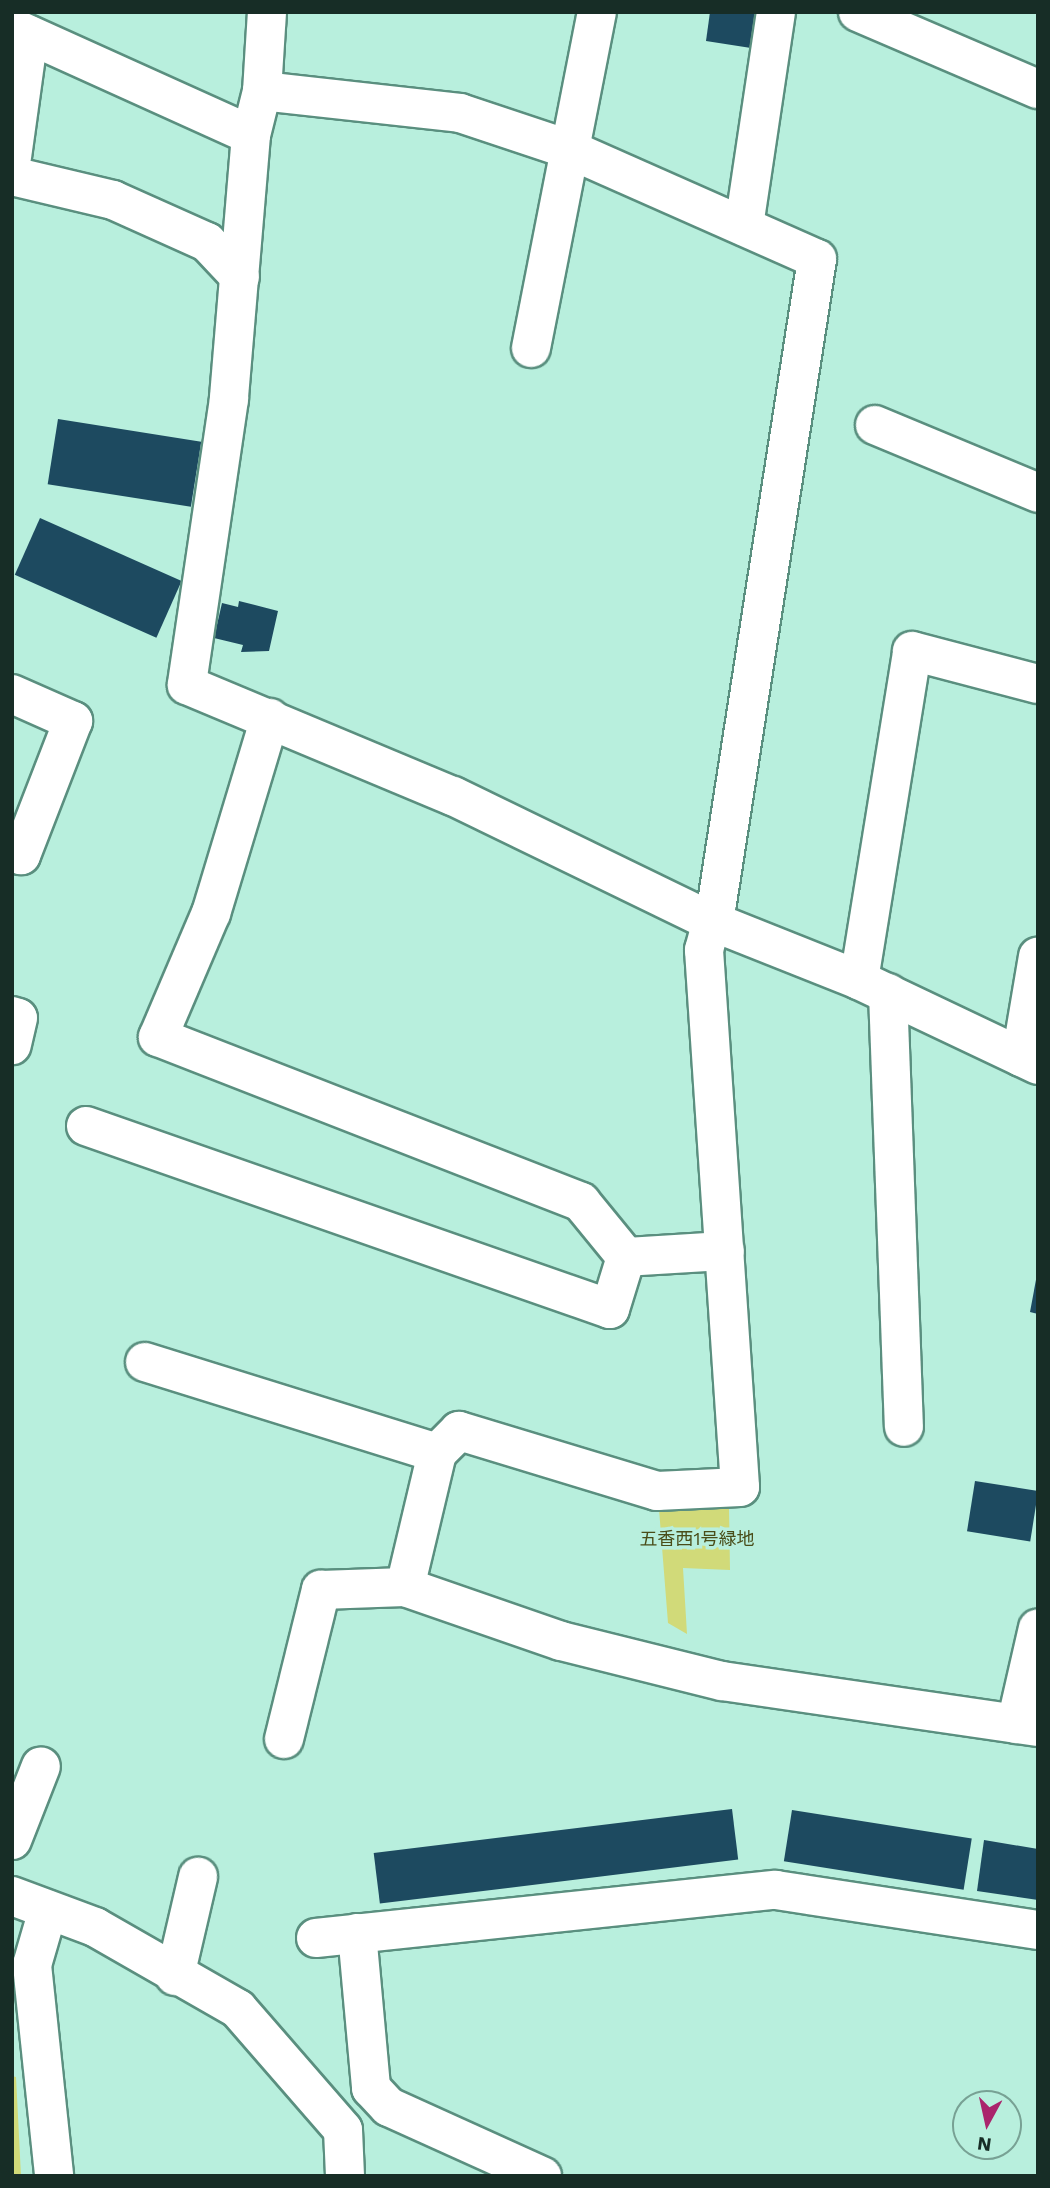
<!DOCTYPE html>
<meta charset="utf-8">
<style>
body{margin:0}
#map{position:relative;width:1050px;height:2188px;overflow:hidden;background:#b8efdd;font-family:"Work Sans","Noto Sans JP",sans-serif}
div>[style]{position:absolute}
.green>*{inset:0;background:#d1da79}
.building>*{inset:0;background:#1d4a60;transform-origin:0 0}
.roads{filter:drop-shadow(2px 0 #5a8f7f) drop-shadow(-2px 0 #5a8f7f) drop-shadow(0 2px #5a8f7f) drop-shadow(0 -2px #5a8f7f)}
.minor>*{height:38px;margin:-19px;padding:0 19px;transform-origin:19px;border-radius:19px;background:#fff}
span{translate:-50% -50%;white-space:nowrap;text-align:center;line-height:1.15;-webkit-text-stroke:7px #b8efdd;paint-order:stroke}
.park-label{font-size:18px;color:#494d19}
.frame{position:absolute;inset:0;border:14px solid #172d26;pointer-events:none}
.north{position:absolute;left:952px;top:2090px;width:70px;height:70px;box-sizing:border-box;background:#b8efdd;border:2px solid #78a194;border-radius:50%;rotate:188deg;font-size:19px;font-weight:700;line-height:28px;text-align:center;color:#172d26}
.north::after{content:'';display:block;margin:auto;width:24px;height:32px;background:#aa246c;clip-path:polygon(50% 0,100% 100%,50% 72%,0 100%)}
</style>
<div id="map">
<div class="green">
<div style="clip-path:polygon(729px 1506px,730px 1570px,683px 1568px,687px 1634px,668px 1623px,659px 1509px)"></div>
<div style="clip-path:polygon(12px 2076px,16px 2077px,21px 2176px,12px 2176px)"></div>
</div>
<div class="building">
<div style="clip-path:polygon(710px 12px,756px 12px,751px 48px,706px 41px)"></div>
<div style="left:58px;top:419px;width:145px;height:66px;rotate:9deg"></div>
<div style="left:40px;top:518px;width:155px;height:62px;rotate:24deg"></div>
<div style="clip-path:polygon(239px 601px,278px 611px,269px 651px,241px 652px,243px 645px,214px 638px,222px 603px,238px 607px)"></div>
<div style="clip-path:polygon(1038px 1269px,1038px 1314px,1030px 1312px)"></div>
<div style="left:975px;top:1481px;width:64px;height:51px;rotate:9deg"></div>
<div style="left:732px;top:1809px;width:51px;height:361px;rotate:83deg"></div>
<div style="left:792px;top:1810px;width:182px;height:52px;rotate:9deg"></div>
<div style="clip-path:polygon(984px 1840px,1038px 1849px,1038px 1900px,977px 1891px)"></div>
</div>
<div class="roads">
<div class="minor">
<div style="left:267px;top:12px;width:79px;rotate:93.6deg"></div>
<div style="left:262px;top:91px;width:199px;rotate:6.3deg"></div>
<div style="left:460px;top:113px;width:117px;rotate:18.4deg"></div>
<div style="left:571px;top:150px;width:269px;rotate:23.9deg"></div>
<div style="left:817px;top:259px;width:652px;rotate:98.83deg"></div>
<div style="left:717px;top:903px;width:49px;rotate:105.5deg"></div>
<div style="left:704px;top:950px;width:538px;rotate:86.16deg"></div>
<div style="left:740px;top:1487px;width:83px;rotate:177.2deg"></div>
<div style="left:657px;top:1491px;width:207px;rotate:-163.1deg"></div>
<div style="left:459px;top:1431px;width:31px;rotate:135deg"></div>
<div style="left:437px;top:1453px;width:138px;rotate:103.4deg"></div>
<div style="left:858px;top:12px;width:196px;rotate:23.2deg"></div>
<div style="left:12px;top:27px;width:262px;rotate:24.3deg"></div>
<div style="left:262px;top:91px;width:45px;rotate:104deg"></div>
<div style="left:251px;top:135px;width:265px;rotate:94.8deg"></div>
<div style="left:229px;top:399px;width:289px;rotate:98.4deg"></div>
<div style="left:187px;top:685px;width:288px;rotate:22.7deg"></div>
<div style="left:453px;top:796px;width:287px;rotate:25.9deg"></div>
<div style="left:711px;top:921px;width:159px;rotate:21.7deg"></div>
<div style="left:859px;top:980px;width:198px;rotate:25.4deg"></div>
<div style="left:12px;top:157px;width:123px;rotate:-82.1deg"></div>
<div style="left:12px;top:176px;width:104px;rotate:13.4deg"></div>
<div style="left:113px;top:200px;width:103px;rotate:24.1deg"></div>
<div style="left:207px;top:242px;width:48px;rotate:46.7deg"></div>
<div style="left:744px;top:226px;width:216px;rotate:-81.5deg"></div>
<div style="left:531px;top:348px;width:342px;rotate:-78.9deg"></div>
<div style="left:875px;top:425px;width:177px;rotate:22.6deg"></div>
<div style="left:12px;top:694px;width:67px;rotate:23.9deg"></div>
<div style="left:73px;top:721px;width:144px;rotate:111.2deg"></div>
<div style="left:21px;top:855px;width:9px;rotate:-167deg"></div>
<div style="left:270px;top:718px;width:204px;rotate:106.8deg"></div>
<div style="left:211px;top:913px;width:135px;rotate:113.1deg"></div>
<div style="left:158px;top:1037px;width:454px;rotate:21.3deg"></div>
<div style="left:581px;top:1202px;width:71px;rotate:50.7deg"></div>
<div style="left:859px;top:980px;width:333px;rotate:-80.8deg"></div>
<div style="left:912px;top:651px;width:130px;rotate:14.7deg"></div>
<div style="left:888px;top:993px;width:434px;rotate:87.9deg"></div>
<div style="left:12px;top:1016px;width:6px;rotate:18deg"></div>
<div style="left:18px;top:1018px;width:28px;rotate:103deg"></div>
<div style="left:1021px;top:1057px;width:102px;rotate:-80.4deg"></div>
<div style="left:86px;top:1126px;width:555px;rotate:19.25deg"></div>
<div style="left:610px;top:1309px;width:54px;rotate:-72.9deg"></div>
<div style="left:626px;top:1257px;width:99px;rotate:-3.5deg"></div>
<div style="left:145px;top:1362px;width:306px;rotate:17.3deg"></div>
<div style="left:1016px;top:1724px;width:98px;rotate:-77.1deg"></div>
<div style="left:284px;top:1739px;width:154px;rotate:-76.1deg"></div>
<div style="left:321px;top:1590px;width:84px;rotate:-2deg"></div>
<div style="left:405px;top:1587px;width:165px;rotate:19.1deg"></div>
<div style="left:561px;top:1641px;width:166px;rotate:14deg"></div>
<div style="left:722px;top:1681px;width:319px;rotate:8.3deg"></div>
<div style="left:12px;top:1840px;width:79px;rotate:-68.6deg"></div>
<div style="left:12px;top:1896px;width:89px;rotate:20.5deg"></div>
<div style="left:95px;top:1927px;width:165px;rotate:29.8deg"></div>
<div style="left:238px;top:2009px;width:160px;rotate:49deg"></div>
<div style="left:343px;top:2130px;width:46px;rotate:87.5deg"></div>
<div style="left:48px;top:1910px;width:57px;rotate:106.2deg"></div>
<div style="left:32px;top:1965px;width:212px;rotate:84deg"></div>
<div style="left:357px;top:1933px;width:156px;rotate:84.8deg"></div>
<div style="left:371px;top:2088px;width:26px;rotate:47deg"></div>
<div style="left:389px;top:2107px;width:168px;rotate:24.3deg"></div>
<div style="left:316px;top:1938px;width:462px;rotate:-6deg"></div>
<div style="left:776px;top:1890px;width:265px;rotate:8.7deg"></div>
<div style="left:175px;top:1976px;width:102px;rotate:-76.9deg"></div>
</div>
</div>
<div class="park-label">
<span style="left:697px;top:1539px">五香西1号緑地</span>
</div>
<div class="frame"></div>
<div class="north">N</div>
</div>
